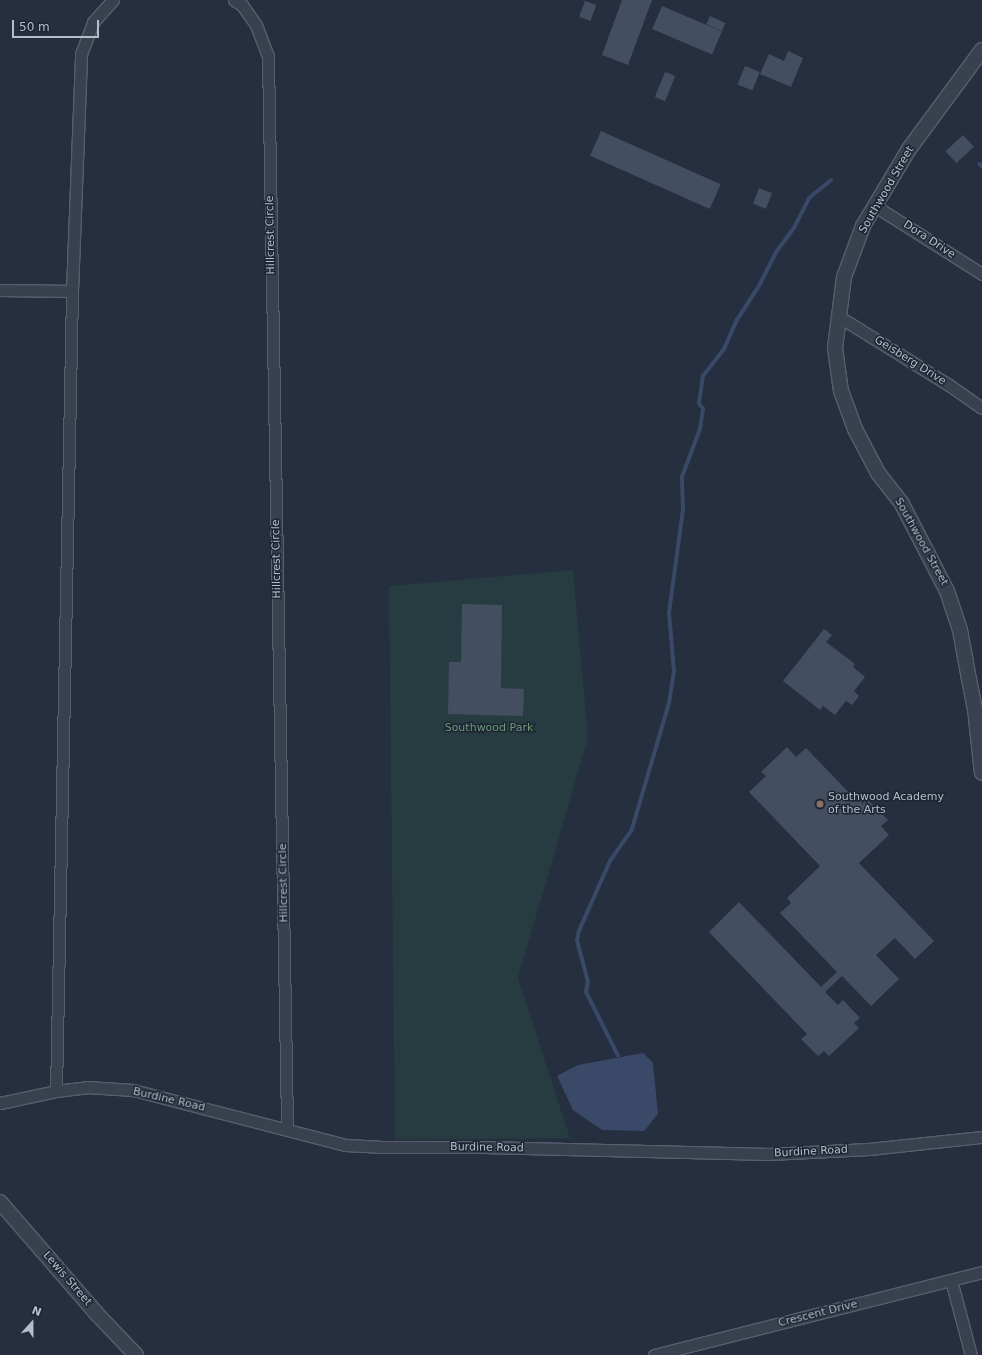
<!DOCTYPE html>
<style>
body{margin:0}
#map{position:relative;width:982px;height:1355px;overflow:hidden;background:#252f3f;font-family:"DejaVu Sans",sans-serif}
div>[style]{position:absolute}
.green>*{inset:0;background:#273c40}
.water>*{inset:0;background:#394967}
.stream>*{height:3.5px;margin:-1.75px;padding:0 1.75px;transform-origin:1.75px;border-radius:1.75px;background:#394967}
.building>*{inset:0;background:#444e61;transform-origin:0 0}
.roads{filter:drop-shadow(1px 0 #575f6d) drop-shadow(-1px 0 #575f6d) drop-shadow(0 1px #575f6d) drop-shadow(0 -1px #575f6d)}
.minor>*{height:11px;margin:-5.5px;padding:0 5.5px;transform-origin:5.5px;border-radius:5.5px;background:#39414f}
.tertiary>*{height:14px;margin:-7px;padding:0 7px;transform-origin:7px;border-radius:7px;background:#39414f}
.dots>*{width:11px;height:11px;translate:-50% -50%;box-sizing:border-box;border:2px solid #1e2634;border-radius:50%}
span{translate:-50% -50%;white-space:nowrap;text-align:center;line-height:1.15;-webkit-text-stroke:3px #1e2634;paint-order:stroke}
.street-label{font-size:11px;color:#b5bcca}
.park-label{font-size:11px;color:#6c9b7a}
.poi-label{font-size:11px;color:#b5bcca}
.left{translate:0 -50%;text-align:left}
.north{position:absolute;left:12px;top:1303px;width:40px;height:40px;-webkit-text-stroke:3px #1e2634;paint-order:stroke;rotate:21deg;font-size:11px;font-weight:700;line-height:16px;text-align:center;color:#b5bcca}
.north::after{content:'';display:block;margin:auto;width:14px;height:18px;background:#b5bcca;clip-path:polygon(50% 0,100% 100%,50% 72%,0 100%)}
.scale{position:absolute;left:12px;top:20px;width:87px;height:18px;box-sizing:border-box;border:2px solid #b5bcca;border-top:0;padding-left:5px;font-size:12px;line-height:14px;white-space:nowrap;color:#b5bcca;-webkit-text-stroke:3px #1e2634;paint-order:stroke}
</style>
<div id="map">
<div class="green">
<div style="clip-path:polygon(573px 570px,588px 738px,518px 978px,570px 1138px,395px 1140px,389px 586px)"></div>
</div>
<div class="water">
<div style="clip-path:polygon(643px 1053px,653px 1063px,658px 1114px,644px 1131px,602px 1130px,573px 1110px,557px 1076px,578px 1065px)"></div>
</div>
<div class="stream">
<div style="left:980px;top:164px;width:3px;rotate:45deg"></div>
<div style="left:618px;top:1056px;width:72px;rotate:-116.6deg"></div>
<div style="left:586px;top:992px;width:10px;rotate:-79deg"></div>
<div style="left:588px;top:982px;width:42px;rotate:-105deg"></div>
<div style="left:577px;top:941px;width:10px;rotate:-79deg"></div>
<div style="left:579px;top:931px;width:77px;rotate:-66.1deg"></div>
<div style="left:610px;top:861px;width:39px;rotate:-55deg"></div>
<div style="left:632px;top:829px;width:131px;rotate:-73.6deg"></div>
<div style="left:669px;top:703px;width:31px;rotate:-81deg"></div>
<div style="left:674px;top:672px;width:59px;rotate:-94.8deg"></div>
<div style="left:669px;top:613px;width:104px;rotate:-82.3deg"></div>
<div style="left:683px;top:510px;width:33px;rotate:-92deg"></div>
<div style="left:682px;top:477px;width:51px;rotate:-69.4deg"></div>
<div style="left:700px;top:429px;width:20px;rotate:-81deg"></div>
<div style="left:703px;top:409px;width:6px;rotate:-129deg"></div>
<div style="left:699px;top:404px;width:28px;rotate:-82deg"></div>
<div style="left:703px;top:376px;width:34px;rotate:-52deg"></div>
<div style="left:724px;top:349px;width:32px;rotate:-66deg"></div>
<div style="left:737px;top:320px;width:40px;rotate:-57.1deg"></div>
<div style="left:759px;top:286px;width:36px;rotate:-63deg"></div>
<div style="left:775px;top:254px;width:34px;rotate:-54deg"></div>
<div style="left:795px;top:226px;width:31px;rotate:-63deg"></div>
<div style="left:809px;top:198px;width:28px;rotate:-39deg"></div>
</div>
<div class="building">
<div style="clip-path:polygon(622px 0,652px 0,628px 65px,602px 55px)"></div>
<div style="left:585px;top:1px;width:12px;height:17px;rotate:20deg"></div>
<div style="left:662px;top:6px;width:65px;height:25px;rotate:23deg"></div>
<div style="left:710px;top:16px;width:17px;height:9px;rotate:24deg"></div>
<div style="clip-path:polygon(788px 51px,803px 58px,791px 87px,760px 74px,769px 54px,784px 61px)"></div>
<div style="left:745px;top:66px;width:16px;height:20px;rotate:22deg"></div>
<div style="left:665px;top:72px;width:11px;height:27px;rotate:22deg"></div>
<div style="left:601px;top:131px;width:131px;height:27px;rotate:24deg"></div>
<div style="left:963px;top:135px;width:16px;height:24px;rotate:47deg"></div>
<div style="left:759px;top:188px;width:14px;height:17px;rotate:21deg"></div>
<div style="clip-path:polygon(462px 604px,502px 605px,501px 688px,524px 689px,523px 716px,448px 714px,449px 662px,461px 662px)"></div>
<div style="clip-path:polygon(824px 629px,832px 635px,826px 642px,855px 664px,853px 667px,865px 677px,854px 691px,859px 696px,852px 705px,846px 701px,835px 715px,823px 706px,820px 710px,783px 681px)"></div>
<div style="clip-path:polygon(787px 747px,796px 757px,806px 748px,858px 802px,864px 796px,888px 820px,881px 826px,889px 835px,859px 863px,934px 941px,915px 959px,895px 938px,876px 955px,899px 979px,871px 1006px,842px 976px,825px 992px,838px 1005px,843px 1000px,860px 1018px,854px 1023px,859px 1028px,829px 1056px,824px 1051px,818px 1056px,801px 1039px,807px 1034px,709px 932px,739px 902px,821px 987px,837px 972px,780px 913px,791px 903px,787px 898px,820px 866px,749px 792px,766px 776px,761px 772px)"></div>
</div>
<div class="roads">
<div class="minor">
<div style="left:234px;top:0;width:9px;rotate:32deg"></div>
<div style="left:242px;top:5px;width:24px;rotate:55deg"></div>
<div style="left:256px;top:25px;width:34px;rotate:69deg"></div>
<div style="left:268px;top:57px;width:1072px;rotate:88.98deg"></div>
<div style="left:875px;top:206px;width:127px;rotate:32.4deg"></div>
<div style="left:0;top:290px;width:72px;rotate:0.8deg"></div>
<div style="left:838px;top:316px;width:131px;rotate:31.9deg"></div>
<div style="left:949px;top:385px;width:40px;rotate:34.9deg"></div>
<div style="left:56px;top:1091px;width:800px;rotate:-88.85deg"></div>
<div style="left:72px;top:291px;width:237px;rotate:-87.8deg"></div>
<div style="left:81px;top:54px;width:34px;rotate:-69deg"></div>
<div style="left:93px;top:22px;width:30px;rotate:-48deg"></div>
<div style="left:0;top:1103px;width:57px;rotate:-12.1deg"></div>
<div style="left:56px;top:1091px;width:31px;rotate:-7deg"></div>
<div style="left:87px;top:1087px;width:46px;rotate:3.7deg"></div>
<div style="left:133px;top:1090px;width:219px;rotate:14.5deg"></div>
<div style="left:345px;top:1145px;width:35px;rotate:3deg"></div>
<div style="left:380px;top:1147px;width:104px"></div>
<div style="left:484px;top:1147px;width:285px;rotate:1.4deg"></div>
<div style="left:769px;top:1154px;width:100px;rotate:-2.9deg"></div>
<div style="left:869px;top:1149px;width:114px;rotate:-6.1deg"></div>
<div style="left:951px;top:1280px;width:78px;rotate:75.1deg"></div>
<div style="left:654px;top:1355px;width:338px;rotate:-14.2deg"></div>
</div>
<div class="tertiary">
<div style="left:982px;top:50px;width:123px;rotate:126.4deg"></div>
<div style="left:909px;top:149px;width:90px;rotate:120.9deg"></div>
<div style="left:863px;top:226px;width:54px;rotate:110.4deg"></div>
<div style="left:844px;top:277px;width:72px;rotate:97.2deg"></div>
<div style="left:835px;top:348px;width:43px;rotate:82.1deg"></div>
<div style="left:841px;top:391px;width:40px;rotate:69.8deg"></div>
<div style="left:855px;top:429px;width:50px;rotate:62.4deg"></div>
<div style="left:878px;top:473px;width:39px;rotate:52deg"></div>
<div style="left:902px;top:504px;width:98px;rotate:62.7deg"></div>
<div style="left:947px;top:591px;width:41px;rotate:71.6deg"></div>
<div style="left:960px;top:630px;width:50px;rotate:79.6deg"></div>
<div style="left:969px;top:679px;width:31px;rotate:79deg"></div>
<div style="left:975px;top:709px;width:64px;rotate:83.8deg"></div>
<div style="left:0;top:1202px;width:147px;rotate:49.1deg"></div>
<div style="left:96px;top:1313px;width:58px;rotate:46.4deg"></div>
</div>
</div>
<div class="dots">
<div style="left:820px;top:804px;background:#8d6e63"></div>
</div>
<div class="street-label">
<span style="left:887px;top:190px;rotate:-60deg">Southwood Street</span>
<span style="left:271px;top:235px;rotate:-91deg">Hillcrest Circle</span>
<span style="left:929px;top:240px;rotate:33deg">Dora Drive</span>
<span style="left:910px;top:361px;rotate:32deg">Geisberg Drive</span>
<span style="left:921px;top:542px;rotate:61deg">Southwood Street</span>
<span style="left:277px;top:559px;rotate:-91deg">Hillcrest Circle</span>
<span style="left:284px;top:883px;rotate:-91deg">Hillcrest Circle</span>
<span style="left:169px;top:1100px;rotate:13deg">Burdine Road</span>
<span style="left:487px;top:1148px;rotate:1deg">Burdine Road</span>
<span style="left:811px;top:1152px;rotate:-3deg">Burdine Road</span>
<span style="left:67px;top:1279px;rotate:49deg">Lewis Street</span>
<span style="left:818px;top:1314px;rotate:-14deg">Crescent Drive</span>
</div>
<div class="park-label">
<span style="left:489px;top:728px">Southwood Park</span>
</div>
<div class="poi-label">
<span class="left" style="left:828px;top:804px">Southwood Academy<br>of the Arts</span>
</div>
<div class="north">N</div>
<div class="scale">50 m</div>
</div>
